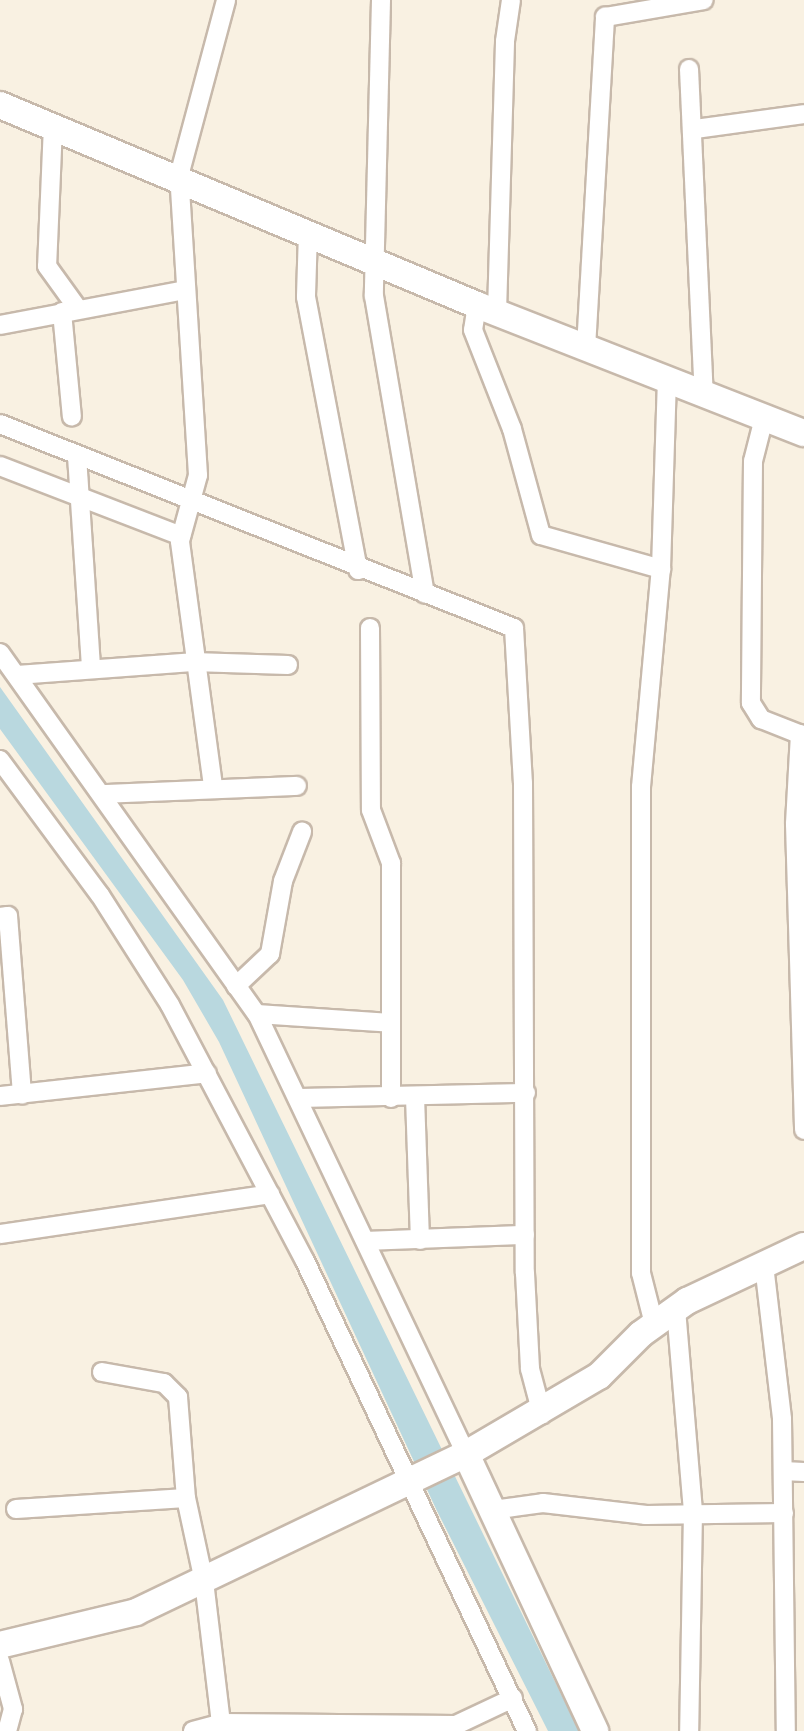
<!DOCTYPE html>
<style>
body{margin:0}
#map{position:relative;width:804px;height:1731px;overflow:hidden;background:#f9f1e2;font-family:Rubik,sans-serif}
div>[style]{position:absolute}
.water>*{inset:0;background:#b9d8df}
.roads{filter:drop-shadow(2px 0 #c7b9ab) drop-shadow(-2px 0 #c7b9ab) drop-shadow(0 2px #c7b9ab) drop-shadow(0 -2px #c7b9ab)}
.street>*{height:18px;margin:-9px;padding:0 9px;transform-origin:9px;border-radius:9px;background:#fff}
.secondary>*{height:26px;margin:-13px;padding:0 13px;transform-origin:13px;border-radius:13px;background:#fff}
span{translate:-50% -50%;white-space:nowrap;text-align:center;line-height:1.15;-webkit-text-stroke:7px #fcf5e7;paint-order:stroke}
</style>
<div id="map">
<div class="water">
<div style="clip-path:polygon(0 687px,223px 1000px,579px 1731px,548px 1731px,437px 1511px,219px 1042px,183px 980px,0 729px)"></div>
</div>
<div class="roads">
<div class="street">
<div style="left:381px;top:0;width:296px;rotate:91.4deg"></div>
<div style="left:374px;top:296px;width:302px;rotate:80.3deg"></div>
<div style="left:689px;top:69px;width:327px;rotate:87.4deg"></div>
<div style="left:53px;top:125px;width:141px;rotate:92.4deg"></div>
<div style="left:47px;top:266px;width:53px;rotate:54.2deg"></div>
<div style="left:695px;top:129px;width:110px;rotate:-7.8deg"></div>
<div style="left:308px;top:232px;width:65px;rotate:91.8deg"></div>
<div style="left:306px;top:297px;width:278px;rotate:79.2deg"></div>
<div style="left:477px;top:305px;width:25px;rotate:99deg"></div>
<div style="left:473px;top:330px;width:106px;rotate:68.5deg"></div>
<div style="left:512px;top:429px;width:110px;rotate:74.7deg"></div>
<div style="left:541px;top:535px;width:125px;rotate:15.8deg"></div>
<div style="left:62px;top:312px;width:105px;rotate:84.6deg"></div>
<div style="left:497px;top:312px;width:271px;rotate:-88.3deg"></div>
<div style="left:505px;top:41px;width:41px;rotate:-81.7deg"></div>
<div style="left:0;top:325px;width:189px;rotate:-10.7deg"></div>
<div style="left:586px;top:348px;width:332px;rotate:-86.7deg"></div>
<div style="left:605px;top:17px;width:100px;rotate:-9.7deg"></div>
<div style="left:764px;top:418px;width:44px;rotate:104.3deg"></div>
<div style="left:753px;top:461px;width:242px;rotate:90.5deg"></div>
<div style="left:751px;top:703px;width:19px;rotate:58deg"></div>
<div style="left:761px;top:719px;width:46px;rotate:21.6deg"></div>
<div style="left:0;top:424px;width:553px;rotate:21.65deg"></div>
<div style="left:514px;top:628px;width:155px;rotate:86.7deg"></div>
<div style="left:523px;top:783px;width:490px;rotate:89.8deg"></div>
<div style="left:525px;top:1273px;width:96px;rotate:87deg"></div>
<div style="left:530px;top:1369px;width:47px;rotate:75.1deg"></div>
<div style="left:77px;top:456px;width:213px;rotate:86.2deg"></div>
<div style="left:0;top:466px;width:194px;rotate:21.1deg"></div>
<div style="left:370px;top:628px;width:182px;rotate:89.7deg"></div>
<div style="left:371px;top:810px;width:57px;rotate:69.3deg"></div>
<div style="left:391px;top:863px;width:235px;rotate:90deg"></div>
<div style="left:0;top:653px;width:443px;rotate:54.6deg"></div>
<div style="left:257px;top:1014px;width:487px;rotate:64.6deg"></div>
<div style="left:17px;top:675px;width:176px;rotate:-4.2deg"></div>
<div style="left:193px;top:662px;width:95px;rotate:1.8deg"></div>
<div style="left:800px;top:734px;width:90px;rotate:93.2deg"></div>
<div style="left:795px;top:824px;width:306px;rotate:88.3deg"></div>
<div style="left:0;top:760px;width:168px;rotate:53.5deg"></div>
<div style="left:100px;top:895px;width:130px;rotate:57.5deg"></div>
<div style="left:170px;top:1005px;width:289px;rotate:62.2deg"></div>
<div style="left:305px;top:1261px;width:520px;rotate:64.72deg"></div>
<div style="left:213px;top:786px;width:247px;rotate:-97.7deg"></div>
<div style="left:180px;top:541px;width:68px;rotate:-74.7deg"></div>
<div style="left:198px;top:475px;width:300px;rotate:-93.6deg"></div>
<div style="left:179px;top:176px;width:182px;rotate:-75deg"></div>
<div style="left:104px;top:794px;width:193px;rotate:-2.4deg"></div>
<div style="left:0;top:917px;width:8px;rotate:-7deg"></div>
<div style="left:8px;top:916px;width:179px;rotate:85.5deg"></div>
<div style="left:236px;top:986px;width:47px;rotate:-43.3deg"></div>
<div style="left:270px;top:954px;width:74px;rotate:-79.9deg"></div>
<div style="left:283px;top:881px;width:53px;rotate:-68.8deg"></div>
<div style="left:257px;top:1014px;width:134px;rotate:3.8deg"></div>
<div style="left:0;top:1096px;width:208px;rotate:-6.3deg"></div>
<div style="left:415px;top:1097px;width:143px;rotate:88deg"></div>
<div style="left:298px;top:1098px;width:228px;rotate:-1.3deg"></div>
<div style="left:0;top:1234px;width:273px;rotate:-8.4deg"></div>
<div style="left:367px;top:1241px;width:158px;rotate:-2.2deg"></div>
<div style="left:764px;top:1265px;width:155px;rotate:83.3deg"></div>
<div style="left:782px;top:1419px;width:312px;rotate:89.3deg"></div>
<div style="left:676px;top:1309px;width:203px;rotate:85.2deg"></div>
<div style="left:693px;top:1511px;width:220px;rotate:91deg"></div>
<div style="left:654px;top:1324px;width:53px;rotate:-104.3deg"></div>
<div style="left:641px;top:1273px;width:486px;rotate:-90deg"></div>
<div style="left:641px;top:787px;width:219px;rotate:-84.8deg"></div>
<div style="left:661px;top:569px;width:188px;rotate:-88.2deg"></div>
<div style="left:102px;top:1372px;width:63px;rotate:10.1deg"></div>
<div style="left:164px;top:1383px;width:20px;rotate:45deg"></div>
<div style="left:178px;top:1397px;width:101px;rotate:85.5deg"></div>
<div style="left:186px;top:1498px;width:85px;rotate:77.8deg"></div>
<div style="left:204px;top:1581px;width:151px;rotate:83.2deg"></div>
<div style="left:783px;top:1471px;width:21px;rotate:3deg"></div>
<div style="left:16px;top:1509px;width:170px;rotate:-3.7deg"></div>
<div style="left:493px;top:1510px;width:50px;rotate:-8deg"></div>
<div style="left:543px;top:1503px;width:104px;rotate:6.6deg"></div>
<div style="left:646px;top:1515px;width:138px;rotate:-0.8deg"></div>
<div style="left:0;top:1661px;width:50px;rotate:74.8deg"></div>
<div style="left:13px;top:1709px;width:23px;rotate:105deg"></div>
<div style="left:193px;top:1731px;width:30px;rotate:-15deg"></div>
<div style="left:222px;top:1723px;width:234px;rotate:0.5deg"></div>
<div style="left:456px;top:1725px;width:63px;rotate:-25.3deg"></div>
</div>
<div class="secondary">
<div style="left:0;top:105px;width:517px;rotate:22.75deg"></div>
<div style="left:477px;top:305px;width:351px;rotate:21.4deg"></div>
<div style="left:466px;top:1454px;width:306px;rotate:65deg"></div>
<div style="left:0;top:1645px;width:140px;rotate:-13.6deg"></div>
<div style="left:136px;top:1612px;width:366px;rotate:-25.6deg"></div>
<div style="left:466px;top:1454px;width:154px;rotate:-30.4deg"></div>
<div style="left:599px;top:1376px;width:59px;rotate:-45deg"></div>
<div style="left:641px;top:1334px;width:57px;rotate:-35.7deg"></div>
<div style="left:687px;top:1301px;width:129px;rotate:-25.2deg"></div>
</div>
</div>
</div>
